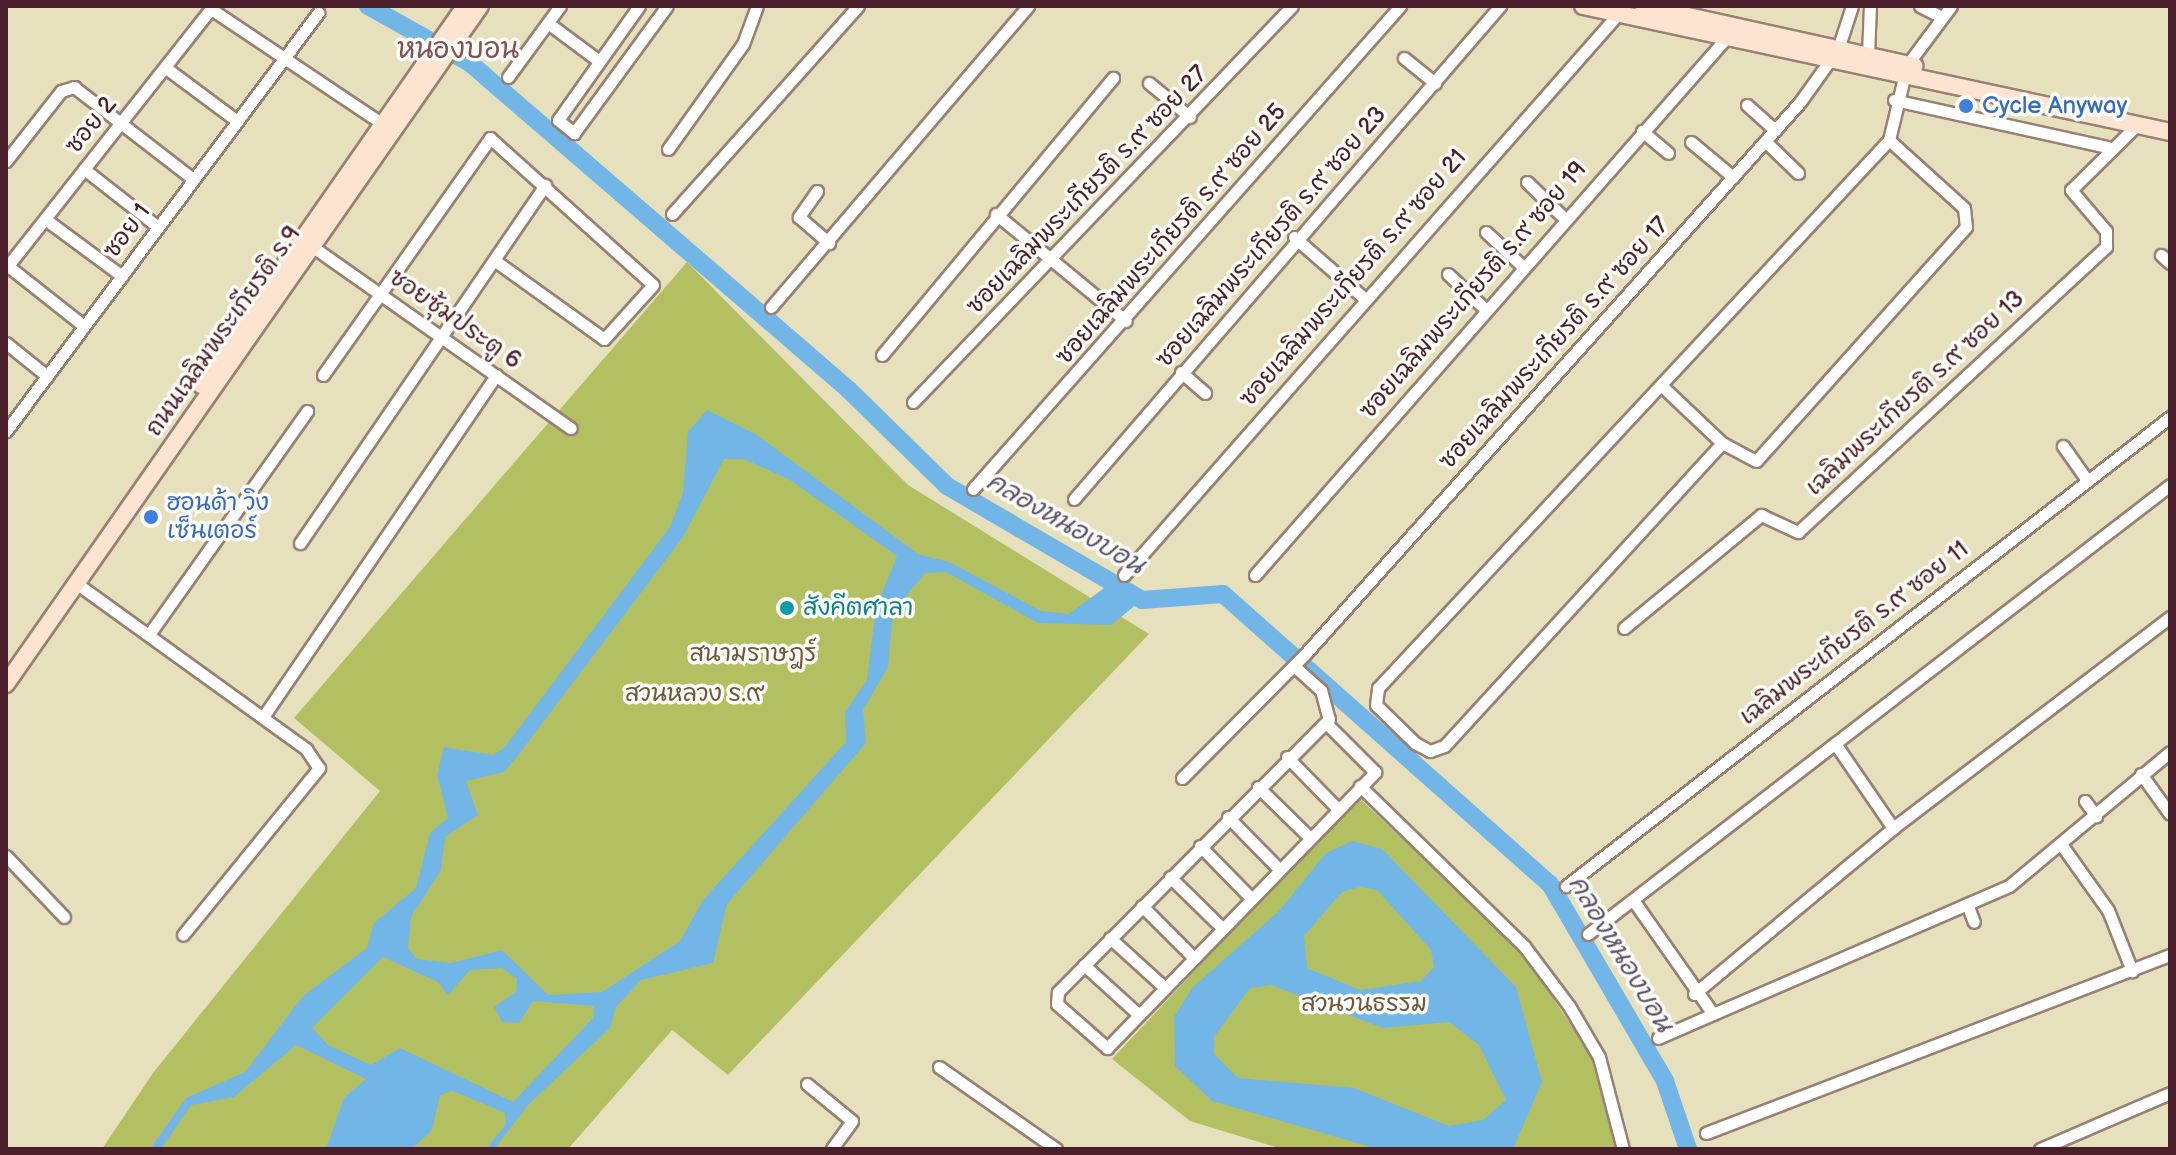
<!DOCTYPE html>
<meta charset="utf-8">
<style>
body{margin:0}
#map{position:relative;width:2176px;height:1155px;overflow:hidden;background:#e6e0bc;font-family:"Balsamiq Sans","Playpen Sans Thai",sans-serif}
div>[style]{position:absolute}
.green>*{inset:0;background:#b3c062}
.water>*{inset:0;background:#71b6e7}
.river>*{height:18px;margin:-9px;padding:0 9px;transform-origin:9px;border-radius:9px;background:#71b6e7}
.roads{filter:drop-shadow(2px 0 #988074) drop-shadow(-2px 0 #988074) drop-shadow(0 2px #988074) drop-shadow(0 -2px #988074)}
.minor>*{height:11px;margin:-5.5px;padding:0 5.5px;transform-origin:5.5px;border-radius:5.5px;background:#fff}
.secondary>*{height:16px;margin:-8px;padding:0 8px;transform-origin:8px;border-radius:8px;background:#fde4d1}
.dots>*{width:22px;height:22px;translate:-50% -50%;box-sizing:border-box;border:4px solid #fdfcf7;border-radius:50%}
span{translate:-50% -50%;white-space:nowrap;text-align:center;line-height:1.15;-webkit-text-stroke:7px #fdfcf7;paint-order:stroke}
.shop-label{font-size:24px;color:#366cbe}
.left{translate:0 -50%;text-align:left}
.street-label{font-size:24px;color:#4a1f2b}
.culture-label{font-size:24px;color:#0d838f}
.park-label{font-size:24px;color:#6f573e}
.water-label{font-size:26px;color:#58546d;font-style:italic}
.quarter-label{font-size:28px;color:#845256}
.frame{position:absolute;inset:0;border:8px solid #4a1f2b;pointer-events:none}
</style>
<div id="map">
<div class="green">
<div style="clip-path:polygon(687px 262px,908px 485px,1149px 634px,728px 1075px,672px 1030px,568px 1149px,102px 1149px,153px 1073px,380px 791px,294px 718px)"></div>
<div style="clip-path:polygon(1358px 797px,1521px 951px,1594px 1059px,1619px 1149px,1282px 1149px,1190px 1121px,1112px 1059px)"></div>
</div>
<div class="water">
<div style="clip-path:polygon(evenodd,707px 410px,757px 435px,918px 554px,949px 562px,1041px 611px,1069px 614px,1115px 580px,1142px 600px,1111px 625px,1038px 623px,946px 572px,925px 573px,893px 612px,888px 667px,863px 710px,866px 743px,727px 904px,713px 963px,641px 980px,616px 1007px,610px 1028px,529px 1104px,494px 1149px,486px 1149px,506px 1124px,505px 1113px,453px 1091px,440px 1095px,432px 1130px,412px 1149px,326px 1149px,344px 1098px,366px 1079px,296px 1045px,234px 1097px,191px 1105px,161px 1149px,150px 1149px,186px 1098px,245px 1072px,303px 996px,367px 948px,374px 923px,416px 888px,430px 833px,448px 818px,437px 775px,444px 747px,493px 755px,504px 748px,670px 527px,683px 493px,688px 432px,707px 410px,724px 459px,744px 459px,790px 480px,897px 556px,876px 608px,867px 680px,845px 712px,846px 742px,703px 900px,680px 941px,602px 992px,548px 995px,502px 950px,451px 963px,417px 959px,408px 948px,411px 917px,441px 870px,445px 837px,478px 815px,466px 781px,504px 772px,516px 758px,683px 537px,724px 459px,707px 410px,383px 957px,438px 982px,448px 995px,470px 970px,502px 968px,517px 979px,516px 992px,494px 1007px,502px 1022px,519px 1023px,533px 1001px,594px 1006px,593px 1018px,513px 1102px,400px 1048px,371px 1065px,328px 1045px,312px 1028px,383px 957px)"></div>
<div style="clip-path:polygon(evenodd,1352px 841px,1382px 849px,1516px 987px,1542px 1082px,1513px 1149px,1378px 1149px,1212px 1101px,1175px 1066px,1174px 1017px,1193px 987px,1278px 912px,1326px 853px,1352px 841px,1360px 887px,1377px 890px,1431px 950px,1434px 967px,1421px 981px,1360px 990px,1307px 968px,1304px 936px,1342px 892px,1360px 887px,1352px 841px,1271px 985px,1383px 1028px,1449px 1022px,1479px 1045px,1506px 1100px,1483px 1120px,1449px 1126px,1354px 1088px,1238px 1078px,1214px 1054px,1214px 1037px,1250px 988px,1271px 985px)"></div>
</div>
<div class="river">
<div style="left:368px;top:6px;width:117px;rotate:29.2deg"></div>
<div style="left:470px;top:63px;width:501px;rotate:40.79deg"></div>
<div style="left:849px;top:390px;width:137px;rotate:44.4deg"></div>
<div style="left:947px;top:486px;width:226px;rotate:30.3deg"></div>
<div style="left:1142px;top:600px;width:81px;rotate:-4.2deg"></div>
<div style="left:1223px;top:594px;width:437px;rotate:41.6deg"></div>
<div style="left:1550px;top:884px;width:228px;rotate:59.7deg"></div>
<div style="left:1665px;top:1081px;width:72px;rotate:71.3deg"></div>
</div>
<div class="roads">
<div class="minor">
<div style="left:639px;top:6px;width:140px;rotate:125.4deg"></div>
<div style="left:558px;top:120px;width:21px;rotate:39deg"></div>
<div style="left:574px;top:133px;width:157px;rotate:-53.8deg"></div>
<div style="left:1920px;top:6px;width:25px;rotate:27deg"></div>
<div style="left:211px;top:9px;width:208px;rotate:33.8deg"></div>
<div style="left:548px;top:23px;width:64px;rotate:36.7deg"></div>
<div style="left:1868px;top:55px;width:49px;rotate:-87.7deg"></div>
<div style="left:1404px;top:58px;width:40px;rotate:39deg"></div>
<div style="left:166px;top:68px;width:89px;rotate:36.7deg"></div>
<div style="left:508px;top:77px;width:88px;rotate:-53.8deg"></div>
<div style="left:1149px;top:83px;width:53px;rotate:39.7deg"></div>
<div style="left:1894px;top:100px;width:219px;rotate:12.4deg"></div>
<div style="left:1747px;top:105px;width:38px;rotate:42deg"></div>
<div style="left:1642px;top:131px;width:34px;rotate:40deg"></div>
<div style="left:1889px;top:140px;width:101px;rotate:42.2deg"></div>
<div style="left:1964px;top:208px;width:19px;rotate:84deg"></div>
<div style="left:1966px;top:227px;width:314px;rotate:131.9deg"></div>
<div style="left:1756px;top:461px;width:38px;rotate:-152deg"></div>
<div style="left:1722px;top:443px;width:411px;rotate:132.5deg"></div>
<div style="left:1444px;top:746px;width:15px;rotate:160deg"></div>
<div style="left:1430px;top:751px;width:17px;rotate:-152deg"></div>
<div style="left:1415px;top:743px;width:54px;rotate:-135.7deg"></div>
<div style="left:1376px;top:705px;width:17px;rotate:-83deg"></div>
<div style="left:1378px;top:688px;width:749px;rotate:-47deg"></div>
<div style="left:1889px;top:140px;width:77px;rotate:-76.5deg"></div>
<div style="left:1907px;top:65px;width:74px;rotate:-53.3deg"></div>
<div style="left:1765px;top:141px;width:46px;rotate:44.1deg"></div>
<div style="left:1691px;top:142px;width:55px;rotate:39.8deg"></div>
<div style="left:668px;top:149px;width:129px;rotate:-54.5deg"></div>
<div style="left:743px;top:44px;width:40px;rotate:-69.8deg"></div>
<div style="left:6px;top:161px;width:89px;rotate:-51.8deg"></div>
<div style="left:61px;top:91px;width:14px;rotate:-17deg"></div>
<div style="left:74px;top:87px;width:150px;rotate:37.7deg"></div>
<div style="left:84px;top:169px;width:94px;rotate:38.1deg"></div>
<div style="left:1527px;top:182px;width:52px;rotate:44.2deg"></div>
<div style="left:817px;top:191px;width:32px;rotate:125deg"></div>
<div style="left:799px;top:217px;width:40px;rotate:41deg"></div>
<div style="left:672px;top:214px;width:279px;rotate:-48.2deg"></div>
<div style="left:996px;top:214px;width:168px;rotate:39.5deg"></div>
<div style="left:45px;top:219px;width:96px;rotate:36.5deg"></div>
<div style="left:1486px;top:232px;width:50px;rotate:43.4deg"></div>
<div style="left:1294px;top:237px;width:93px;rotate:41.1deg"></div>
<div style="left:313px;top:247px;width:315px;rotate:35.1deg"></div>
<div style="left:2161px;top:255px;width:12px;rotate:42deg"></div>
<div style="left:8px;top:266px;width:97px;rotate:38.3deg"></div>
<div style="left:6px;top:268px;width:334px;rotate:-51.7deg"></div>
<div style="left:1448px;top:274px;width:51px;rotate:43.4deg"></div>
<div style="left:771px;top:307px;width:396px;rotate:-49.5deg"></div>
<div style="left:6px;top:343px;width:53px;rotate:38.8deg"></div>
<div style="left:882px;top:355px;width:361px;rotate:-50.2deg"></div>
<div style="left:1181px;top:372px;width:32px;rotate:41deg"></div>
<div style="left:323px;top:375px;width:290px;rotate:-54.8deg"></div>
<div style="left:490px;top:138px;width:219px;rotate:42deg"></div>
<div style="left:653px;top:285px;width:73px;rotate:132.2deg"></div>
<div style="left:604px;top:339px;width:135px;rotate:-144.3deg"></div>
<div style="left:1664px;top:388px;width:80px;rotate:43.5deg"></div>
<div style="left:913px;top:402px;width:548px;rotate:-46.26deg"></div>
<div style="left:6px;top:431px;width:522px;rotate:-53.26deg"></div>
<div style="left:2063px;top:446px;width:42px;rotate:54.8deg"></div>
<div style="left:973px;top:489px;width:645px;rotate:-48.52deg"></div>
<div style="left:1074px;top:499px;width:652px;rotate:-49.17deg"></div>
<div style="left:300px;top:543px;width:434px;rotate:-55.6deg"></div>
<div style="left:1124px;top:575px;width:748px;rotate:-48.63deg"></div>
<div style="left:1255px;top:575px;width:716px;rotate:-48.74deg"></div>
<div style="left:76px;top:583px;width:284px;rotate:35.8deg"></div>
<div style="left:306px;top:749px;width:23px;rotate:56deg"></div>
<div style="left:319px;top:768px;width:215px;rotate:129.2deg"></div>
<div style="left:1624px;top:628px;width:178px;rotate:-39.5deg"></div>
<div style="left:1761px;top:515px;width:41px;rotate:24.7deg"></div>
<div style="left:1798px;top:532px;width:420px;rotate:-42.8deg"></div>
<div style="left:2106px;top:247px;width:16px;rotate:-90deg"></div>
<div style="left:2106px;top:231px;width:54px;rotate:-130.5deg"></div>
<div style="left:2071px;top:190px;width:93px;rotate:-44.6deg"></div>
<div style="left:150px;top:633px;width:272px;rotate:-54.7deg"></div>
<div style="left:1294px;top:666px;width:36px;rotate:42deg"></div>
<div style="left:1321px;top:690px;width:30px;rotate:75deg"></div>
<div style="left:1329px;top:719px;width:385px;rotate:134.8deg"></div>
<div style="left:1058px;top:992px;width:12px;rotate:95deg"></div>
<div style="left:1057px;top:1004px;width:67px;rotate:41.3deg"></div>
<div style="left:1107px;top:1048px;width:385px;rotate:-45.8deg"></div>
<div style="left:1375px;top:772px;width:69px;rotate:-135deg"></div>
<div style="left:263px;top:717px;width:414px;rotate:-55.7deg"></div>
<div style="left:1836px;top:745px;width:101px;rotate:55.5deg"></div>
<div style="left:1287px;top:757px;width:71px;rotate:45.6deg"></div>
<div style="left:2141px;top:774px;width:49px;rotate:54.1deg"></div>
<div style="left:1182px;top:778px;width:176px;rotate:-45.2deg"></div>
<div style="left:1306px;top:653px;width:740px;rotate:-48.12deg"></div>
<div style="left:1800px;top:102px;width:65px;rotate:-54.4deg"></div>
<div style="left:1838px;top:49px;width:45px;rotate:-72deg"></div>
<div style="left:1360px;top:786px;width:229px;rotate:44.3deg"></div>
<div style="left:1524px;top:946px;width:75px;rotate:53.1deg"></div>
<div style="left:1569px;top:1006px;width:59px;rotate:59.5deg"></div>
<div style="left:1599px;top:1057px;width:95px;rotate:75.4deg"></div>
<div style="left:1258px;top:787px;width:71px;rotate:44.4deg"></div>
<div style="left:2085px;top:801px;width:19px;rotate:54deg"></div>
<div style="left:1228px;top:817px;width:73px;rotate:45.6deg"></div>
<div style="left:1200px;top:846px;width:73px;rotate:45.6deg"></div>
<div style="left:2063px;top:847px;width:77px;rotate:54.5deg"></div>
<div style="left:2108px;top:910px;width:66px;rotate:68.5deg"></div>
<div style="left:6px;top:856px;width:84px;rotate:46.4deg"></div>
<div style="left:1170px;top:877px;width:73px;rotate:44.4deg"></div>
<div style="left:1566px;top:886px;width:765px;rotate:-37.83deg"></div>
<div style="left:1633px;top:900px;width:139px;rotate:54.9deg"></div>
<div style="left:1713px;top:1014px;width:322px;rotate:-23.4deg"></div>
<div style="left:2009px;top:886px;width:209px;rotate:-39.8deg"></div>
<div style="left:1967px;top:904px;width:19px;rotate:69deg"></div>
<div style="left:1142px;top:906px;width:74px;rotate:45deg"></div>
<div style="left:1588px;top:934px;width:735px;rotate:-37.65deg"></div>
<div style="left:1110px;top:938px;width:74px;rotate:42.3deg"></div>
<div style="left:1084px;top:965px;width:74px;rotate:42.3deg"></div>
<div style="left:1694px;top:994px;width:259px;rotate:-39.8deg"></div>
<div style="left:1893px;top:828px;width:348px;rotate:-37.3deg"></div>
<div style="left:1658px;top:1038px;width:60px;rotate:-23.6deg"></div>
<div style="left:939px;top:1067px;width:143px;rotate:35deg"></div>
<div style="left:807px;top:1084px;width:58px;rotate:39.4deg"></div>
<div style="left:852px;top:1121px;width:34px;rotate:126deg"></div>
<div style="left:1706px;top:1133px;width:497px;rotate:-21deg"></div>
<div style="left:2040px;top:1149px;width:142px;rotate:-23.3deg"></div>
</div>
<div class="secondary">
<div style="left:1583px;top:6px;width:600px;rotate:12.11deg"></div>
<div style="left:1643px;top:6px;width:278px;rotate:12.5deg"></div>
<div style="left:201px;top:385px;width:462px;rotate:-55.1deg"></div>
<div style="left:6px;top:684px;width:827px;rotate:-55.04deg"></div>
</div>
</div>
<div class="dots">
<div style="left:1966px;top:106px;background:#3f7fe0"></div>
<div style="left:151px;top:517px;background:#3f7fe0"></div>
<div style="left:787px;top:608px;background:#0f9aa8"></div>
</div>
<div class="shop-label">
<span class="left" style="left:1982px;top:106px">Cycle Anyway</span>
<span class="left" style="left:167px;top:517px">ฮอนด้า วิง<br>เซ็นเตอร์</span>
</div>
<div class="street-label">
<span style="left:91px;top:125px;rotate:-51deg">ซอย 2</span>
<span style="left:1087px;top:190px;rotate:-46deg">ซอยเฉลิมพระเกียรติ ร.๙ ซอย 27</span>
<span style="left:127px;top:231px;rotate:-53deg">ซอย 1</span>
<span style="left:1171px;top:234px;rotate:-49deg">ซอยเฉลิมพระเกียรติ ร.๙ ซอย 25</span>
<span style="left:1271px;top:237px;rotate:-49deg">ซอยเฉลิมพระเกียรติ ร.๙ ซอย 23</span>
<span style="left:1353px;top:278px;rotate:-49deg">ซอยเฉลิมพระเกียรติ ร.๙ ซอย 21</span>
<span style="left:1473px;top:290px;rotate:-49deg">ซอยเฉลิมพระเกียรติ ร.๙ ซอย 19</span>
<span style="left:455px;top:319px;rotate:35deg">ซอยซุ้มประตู 6</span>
<span style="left:223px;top:331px;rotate:-55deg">ถนนเฉลิมพระเกียรติ ร.9</span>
<span style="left:1554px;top:343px;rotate:-48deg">ซอยเฉลิมพระเกียรติ ร.๙ ซอย 17</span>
<span style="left:1915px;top:393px;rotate:-43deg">เฉลิมพระเกียรติ ร.๙ ซอย 13</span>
<span style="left:1854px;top:633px;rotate:-38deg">เฉลิมพระเกียรติ ร.๙ ซอย 11</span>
</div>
<div class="culture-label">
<span class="left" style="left:803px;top:608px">สังคีตศาลา</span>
</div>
<div class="park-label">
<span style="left:753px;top:654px">สนามราษฎร์</span>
<span style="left:694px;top:694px">สวนหลวง ร.๙</span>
<span style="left:1364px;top:1004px">สวนวนธรรม</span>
</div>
<div class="water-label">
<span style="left:1065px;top:524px;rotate:30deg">คลองหนองบอน</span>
<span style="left:1620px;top:954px;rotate:59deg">คลองหนองบอน</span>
</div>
<div class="quarter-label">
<span style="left:458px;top:50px">หนองบอน</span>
</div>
<div class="frame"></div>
</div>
